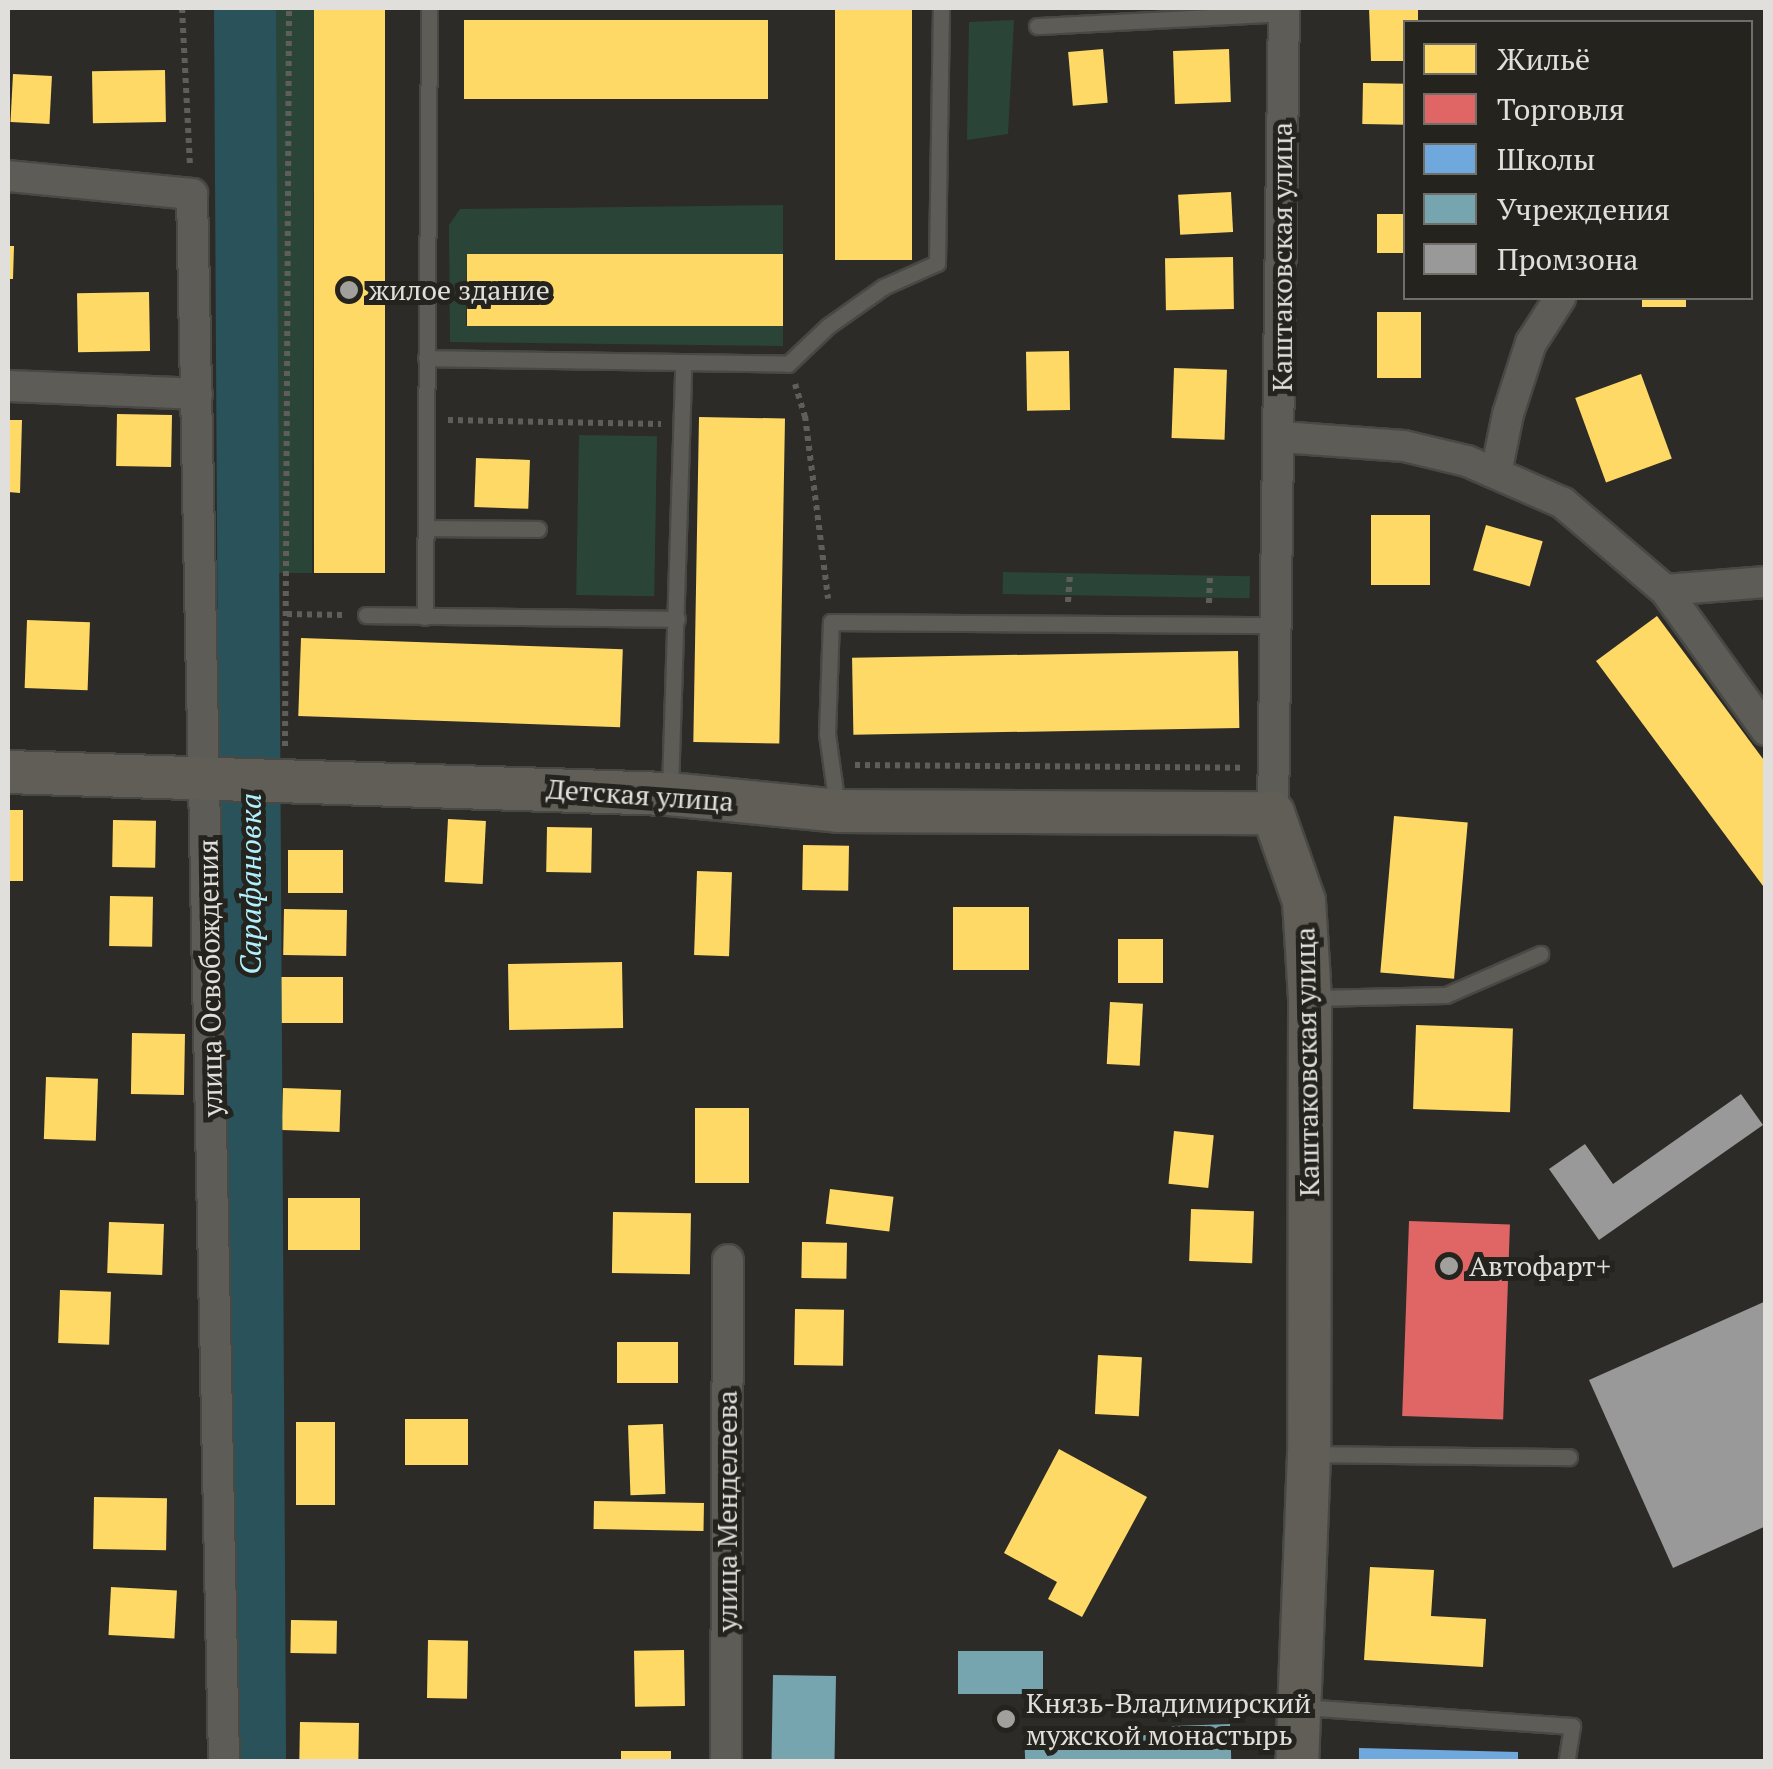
<!DOCTYPE html>
<meta charset="utf-8">
<style>
body{margin:0}
#map{position:relative;width:1773px;height:1769px;overflow:hidden;background:#2c2b28;font-family:"PT Serif",serif}
div>[style]{position:absolute}
.green>*{inset:0;background:#2b4438;transform-origin:0 0}
.homes>*{inset:0;background:#ffd966;transform-origin:0 0}
.shops>*{inset:0;background:#e06666;transform-origin:0 0}
.schools>*{inset:0;background:#6fa8dc}
.public>*{inset:0;background:#76a5af;transform-origin:0 0}
.industry>*{inset:0;background:#999}
.river>*{height:62px;margin:-31px;padding:0 31px;transform-origin:31px;border-radius:31px;background:#29525a}
.path>*{height:6px;margin-top:-3px;transform-origin:0;background:repeating-linear-gradient(90deg,#5f5e5a 0 5px,transparent 0 10px)}
.roads{filter:drop-shadow(2px 0 #484845) drop-shadow(-2px 0 #484845) drop-shadow(0 2px #484845) drop-shadow(0 -2px #484845)}
.lane>*{height:15px;margin:-7.5px;padding:0 7.5px;transform-origin:7.5px;border-radius:7.5px;background:#5d5c57}
.street>*{height:30px;margin:-15px;padding:0 15px;transform-origin:15px;border-radius:15px;background:#5d5c57}
.secondary>*{height:42px;margin:-21px;padding:0 21px;transform-origin:21px;border-radius:21px;background:#615e58}
.dots>*{width:28px;height:28px;translate:-50% -50%;box-sizing:border-box;border:5px solid #24231d;border-radius:50%}
span{translate:-50% -50%;white-space:nowrap;text-align:center;line-height:1.15;-webkit-text-stroke:10px #24231d;paint-order:stroke}
.street-label{font-size:28px;color:#e0dfdb}
.poi-label{font-size:28px;color:#e0dfdb}
.left{translate:0 -50%;text-align:left}
.water-label{font-size:30px;color:#b1f0fd;font-style:italic}
.frame{position:absolute;inset:0;border:10px solid #e0dfdb;pointer-events:none}
.legend{position:absolute;left:1403px;top:20px;width:350px;height:280px;box-sizing:border-box;background:#24231d;border:2px solid #6f6e69;margin:0;padding:12px 18px;list-style:none;font-size:30px;color:#e0dfdb}
.legend li{display:flex;align-items:center;gap:20px;height:50px}
.legend b{width:50px;border:2px solid #6f6e69}
</style>
<div id="map">
<div class="green">
<div style="clip-path:polygon(250px 8px,314px 8px,312px 573px,260px 573px)"></div>
<div style="clip-path:polygon(1014px 20px,1008px 134px,967px 140px,969px 22px)"></div>
<div style="clip-path:polygon(783px 205px,783px 254px,467px 254px,466px 325px,783px 326px,783px 346px,450px 342px,449px 225px,460px 209px)"></div>
<div style="left:579px;top:435px;width:78px;height:160px;rotate:1deg"></div>
<div style="left:1003px;top:572px;width:247px;height:22px;rotate:1deg"></div>
</div>
<div class="homes">
<div style="left:314px;top:8px;width:71px;height:565px"></div>
<div style="left:835px;top:8px;width:77px;height:252px"></div>
<div style="clip-path:polygon(1369px 8px,1418px 8px,1418px 22px,1406px 22px,1406px 61px,1371px 61px)"></div>
<div style="left:464px;top:20px;width:304px;height:79px"></div>
<div style="left:1103px;top:49px;width:54px;height:35px;rotate:85deg"></div>
<div style="left:1229px;top:49px;width:53px;height:56px;rotate:88deg"></div>
<div style="left:165px;top:70px;width:52px;height:73px;rotate:89deg"></div>
<div style="left:13px;top:74px;width:39px;height:48px;rotate:3deg"></div>
<div style="left:1363px;top:83px;width:43px;height:41px;rotate:1deg"></div>
<div style="left:1231px;top:192px;width:40px;height:53px;rotate:87deg"></div>
<div style="left:1377px;top:214px;width:29px;height:39px"></div>
<div style="clip-path:polygon(8px 246px,14px 246px,13px 279px,8px 279px)"></div>
<div style="left:467px;top:254px;width:316px;height:72px"></div>
<div style="left:1233px;top:257px;width:52px;height:68px;rotate:89deg"></div>
<div style="left:149px;top:292px;width:59px;height:72px;rotate:89deg"></div>
<div style="left:1642px;top:298px;width:44px;height:9px"></div>
<div style="left:1377px;top:312px;width:44px;height:66px"></div>
<div style="left:1069px;top:351px;width:59px;height:43px;rotate:89deg"></div>
<div style="left:1174px;top:368px;width:53px;height:70px;rotate:2deg"></div>
<div style="left:1641px;top:374px;width:90px;height:70px;rotate:70deg"></div>
<div style="left:117px;top:414px;width:55px;height:52px;rotate:1deg"></div>
<div style="left:699px;top:417px;width:86px;height:325px;rotate:1deg"></div>
<div style="clip-path:polygon(8px 420px,22px 420px,20px 493px,8px 492px)"></div>
<div style="left:476px;top:458px;width:54px;height:49px;rotate:2deg"></div>
<div style="left:1371px;top:515px;width:59px;height:70px"></div>
<div style="left:1486px;top:525px;width:59px;height:47px;rotate:16deg"></div>
<div style="clip-path:polygon(1657px 616px,1766px 763px,1766px 890px,1596px 661px)"></div>
<div style="left:27px;top:620px;width:63px;height:68px;rotate:2deg"></div>
<div style="left:301px;top:638px;width:322px;height:78px;rotate:2deg"></div>
<div style="left:1238px;top:651px;width:77px;height:386px;rotate:89deg"></div>
<div style="left:8px;top:810px;width:15px;height:71px"></div>
<div style="left:1394px;top:816px;width:74px;height:157px;rotate:5deg"></div>
<div style="left:448px;top:819px;width:38px;height:63px;rotate:3deg"></div>
<div style="left:113px;top:820px;width:43px;height:47px;rotate:1deg"></div>
<div style="left:547px;top:827px;width:45px;height:45px;rotate:1deg"></div>
<div style="left:803px;top:845px;width:46px;height:45px;rotate:1deg"></div>
<div style="left:288px;top:850px;width:55px;height:43px"></div>
<div style="left:697px;top:871px;width:35px;height:84px;rotate:2deg"></div>
<div style="left:110px;top:896px;width:43px;height:50px;rotate:1deg"></div>
<div style="left:953px;top:907px;width:76px;height:63px"></div>
<div style="left:284px;top:909px;width:63px;height:46px;rotate:1deg"></div>
<div style="left:1118px;top:939px;width:45px;height:44px"></div>
<div style="left:622px;top:962px;width:66px;height:114px;rotate:89deg"></div>
<div style="left:280px;top:977px;width:63px;height:46px"></div>
<div style="left:1110px;top:1002px;width:33px;height:62px;rotate:3deg"></div>
<div style="left:1416px;top:1025px;width:97px;height:84px;rotate:2deg"></div>
<div style="left:132px;top:1033px;width:53px;height:61px;rotate:1deg"></div>
<div style="left:46px;top:1077px;width:52px;height:62px;rotate:2deg"></div>
<div style="left:283px;top:1088px;width:58px;height:42px;rotate:2deg"></div>
<div style="left:695px;top:1108px;width:54px;height:75px"></div>
<div style="left:1174px;top:1131px;width:40px;height:53px;rotate:6deg"></div>
<div style="left:830px;top:1189px;width:64px;height:35px;rotate:7deg"></div>
<div style="left:360px;top:1198px;width:52px;height:72px;rotate:90deg"></div>
<div style="left:1191px;top:1209px;width:63px;height:52px;rotate:2deg"></div>
<div style="left:613px;top:1212px;width:78px;height:61px;rotate:1deg"></div>
<div style="left:109px;top:1222px;width:55px;height:51px;rotate:2deg"></div>
<div style="left:802px;top:1242px;width:45px;height:36px;rotate:1deg"></div>
<div style="left:60px;top:1290px;width:51px;height:53px;rotate:2deg"></div>
<div style="left:795px;top:1309px;width:49px;height:56px;rotate:1deg"></div>
<div style="left:617px;top:1342px;width:61px;height:41px"></div>
<div style="left:1098px;top:1355px;width:44px;height:59px;rotate:3deg"></div>
<div style="left:405px;top:1419px;width:63px;height:46px"></div>
<div style="left:296px;top:1422px;width:39px;height:83px"></div>
<div style="left:663px;top:1424px;width:70px;height:35px;rotate:88deg"></div>
<div style="clip-path:polygon(1059px 1449px,1147px 1497px,1082px 1617px,1048px 1599px,1057px 1582px,1004px 1553px)"></div>
<div style="left:94px;top:1497px;width:73px;height:52px;rotate:1deg"></div>
<div style="left:594px;top:1501px;width:110px;height:28px;rotate:1deg"></div>
<div style="clip-path:polygon(1370px 1567px,1434px 1570px,1431px 1616px,1486px 1619px,1483px 1667px,1364px 1660px)"></div>
<div style="left:111px;top:1587px;width:66px;height:48px;rotate:3deg"></div>
<div style="left:291px;top:1620px;width:46px;height:33px;rotate:1deg"></div>
<div style="left:428px;top:1640px;width:40px;height:58px;rotate:1deg"></div>
<div style="left:684px;top:1650px;width:56px;height:50px;rotate:89deg"></div>
<div style="left:300px;top:1722px;width:59px;height:40px;rotate:1deg"></div>
<div style="left:671px;top:1751px;width:11px;height:50px;rotate:90deg"></div>
</div>
<div class="shops">
<div style="left:1409px;top:1221px;width:101px;height:195px;rotate:2deg"></div>
</div>
<div class="schools">
<div style="clip-path:polygon(1359px 1748px,1518px 1752px,1518px 1762px,1359px 1762px)"></div>
</div>
<div class="public">
<div style="left:1043px;top:1651px;width:43px;height:85px;rotate:90deg"></div>
<div style="left:773px;top:1675px;width:63px;height:87px;rotate:1deg"></div>
<div style="left:1230px;top:1724px;width:37px;height:206px;rotate:88deg"></div>
</div>
<div class="industry">
<div style="clip-path:polygon(1741px 1094px,1763px 1125px,1599px 1240px,1549px 1169px,1585px 1144px,1613px 1184px)"></div>
<div style="clip-path:polygon(1766px 1301px,1766px 1526px,1673px 1568px,1589px 1380px)"></div>
</div>
<div class="river">
<div style="left:245px;top:8px;width:1754px;rotate:89.67deg"></div>
</div>
<div class="path">
<div style="left:182px;top:8px;width:158px;rotate:87.1deg"></div>
<div style="left:795px;top:384px;width:34px;rotate:73deg"></div>
<div style="left:805px;top:416px;width:184px;rotate:82.8deg"></div>
<div style="left:448px;top:420px;width:213px;rotate:1.1deg"></div>
<div style="left:1068px;top:602px;width:29px;rotate:-86deg"></div>
<div style="left:1209px;top:603px;width:28px;rotate:-88deg"></div>
<div style="left:287px;top:614px;width:57px;rotate:1deg"></div>
<div style="left:285px;top:746px;width:738px;rotate:-89.69deg"></div>
<div style="left:855px;top:765px;width:388px;rotate:0.4deg"></div>
</div>
<div class="roads">
<div class="lane">
<div style="left:1037px;top:26px;width:247px;rotate:-3deg"></div>
<div style="left:426px;top:358px;width:362px;rotate:0.9deg"></div>
<div style="left:788px;top:364px;width:55px;rotate:-43.5deg"></div>
<div style="left:828px;top:326px;width:67px;rotate:-35.3deg"></div>
<div style="left:883px;top:287px;width:59px;rotate:-24deg"></div>
<div style="left:937px;top:263px;width:255px;rotate:-89.1deg"></div>
<div style="left:426px;top:528px;width:112px;rotate:0.5deg"></div>
<div style="left:366px;top:615px;width:311px;rotate:0.7deg"></div>
<div style="left:425px;top:617px;width:609px;rotate:-89.62deg"></div>
<div style="left:670px;top:789px;width:425px;rotate:-88.2deg"></div>
<div style="left:837px;top:806px;width:73px;rotate:-97.9deg"></div>
<div style="left:827px;top:734px;width:112px;rotate:-88deg"></div>
<div style="left:831px;top:622px;width:446px;rotate:0.4deg"></div>
<div style="left:1314px;top:998px;width:132px;rotate:-1.3deg"></div>
<div style="left:1446px;top:995px;width:103px;rotate:-23.6deg"></div>
<div style="left:1313px;top:1454px;width:256px;rotate:0.7deg"></div>
<div style="left:1302px;top:1707px;width:271px;rotate:4deg"></div>
<div style="left:1572px;top:1726px;width:36px;rotate:99deg"></div>
</div>
<div class="street">
<div style="left:8px;top:176px;width:185px;rotate:5.6deg"></div>
<div style="left:192px;top:194px;width:1568px;rotate:88.83deg"></div>
<div style="left:8px;top:386px;width:189px;rotate:2.4deg"></div>
<div style="left:1281px;top:437px;width:123px;rotate:4.2deg"></div>
<div style="left:1404px;top:446px;width:65px;rotate:13.4deg"></div>
<div style="left:1467px;top:461px;width:105px;rotate:23.6deg"></div>
<div style="left:1563px;top:503px;width:134px;rotate:40.5deg"></div>
<div style="left:1665px;top:590px;width:173px;rotate:54.2deg"></div>
<div style="left:1496px;top:473px;width:60px;rotate:-78.5deg"></div>
<div style="left:1508px;top:414px;width:75px;rotate:-72.1deg"></div>
<div style="left:1531px;top:343px;width:54px;rotate:-57.2deg"></div>
<div style="left:1665px;top:590px;width:101px;rotate:-4.5deg"></div>
<div style="left:1273px;top:813px;width:805px;rotate:-89.22deg"></div>
<div style="left:726px;top:1762px;width:502px;rotate:-89.77deg"></div>
</div>
<div class="secondary">
<div style="left:8px;top:772px;width:661px;rotate:1.91deg"></div>
<div style="left:669px;top:794px;width:170px;rotate:5.7deg"></div>
<div style="left:838px;top:811px;width:435px;rotate:0.3deg"></div>
<div style="left:1273px;top:813px;width:93px;rotate:70.6deg"></div>
<div style="left:1304px;top:901px;width:97px;rotate:86.5deg"></div>
<div style="left:1310px;top:998px;width:456px;rotate:90.1deg"></div>
<div style="left:1309px;top:1454px;width:308px;rotate:92.2deg"></div>
</div>
</div>
<div class="dots">
<div style="left:349px;top:290px;background:#a1a09c"></div>
<div style="left:1449px;top:1266px;background:#a1a09c"></div>
<div style="left:1006px;top:1719px;background:#a1a09c"></div>
</div>
<div class="street-label">
<span style="left:1282px;top:257px;rotate:-90deg">Каштаковская улица</span>
<span style="left:640px;top:795px;rotate:4deg">Детская улица</span>
<span style="left:210px;top:978px;rotate:-91deg">улица Освобождения</span>
<span style="left:1307px;top:1062px;rotate:-91deg">Каштаковская улица</span>
<span style="left:727px;top:1511px;rotate:-90deg">улица Менделеева</span>
</div>
<div class="poi-label">
<span class="left" style="left:369px;top:290px">жилое здание</span>
<span class="left" style="left:1469px;top:1266px">Автофарт+</span>
<span class="left" style="left:1026px;top:1719px">Князь-Владимирский<br>мужской монастырь</span>
</div>
<div class="water-label">
<span style="left:250px;top:884px;rotate:-90deg">Сарафановка</span>
</div>
<div class="frame"></div>
<ul class="legend">
<li><b style="height:28px;background:#ffd966"></b>Жильё</li>
<li><b style="height:28px;background:#e06666"></b>Торговля</li>
<li><b style="height:28px;background:#6fa8dc"></b>Школы</li>
<li><b style="height:28px;background:#76a5af"></b>Учреждения</li>
<li><b style="height:28px;background:#999"></b>Промзона</li>
</ul>
</div>
